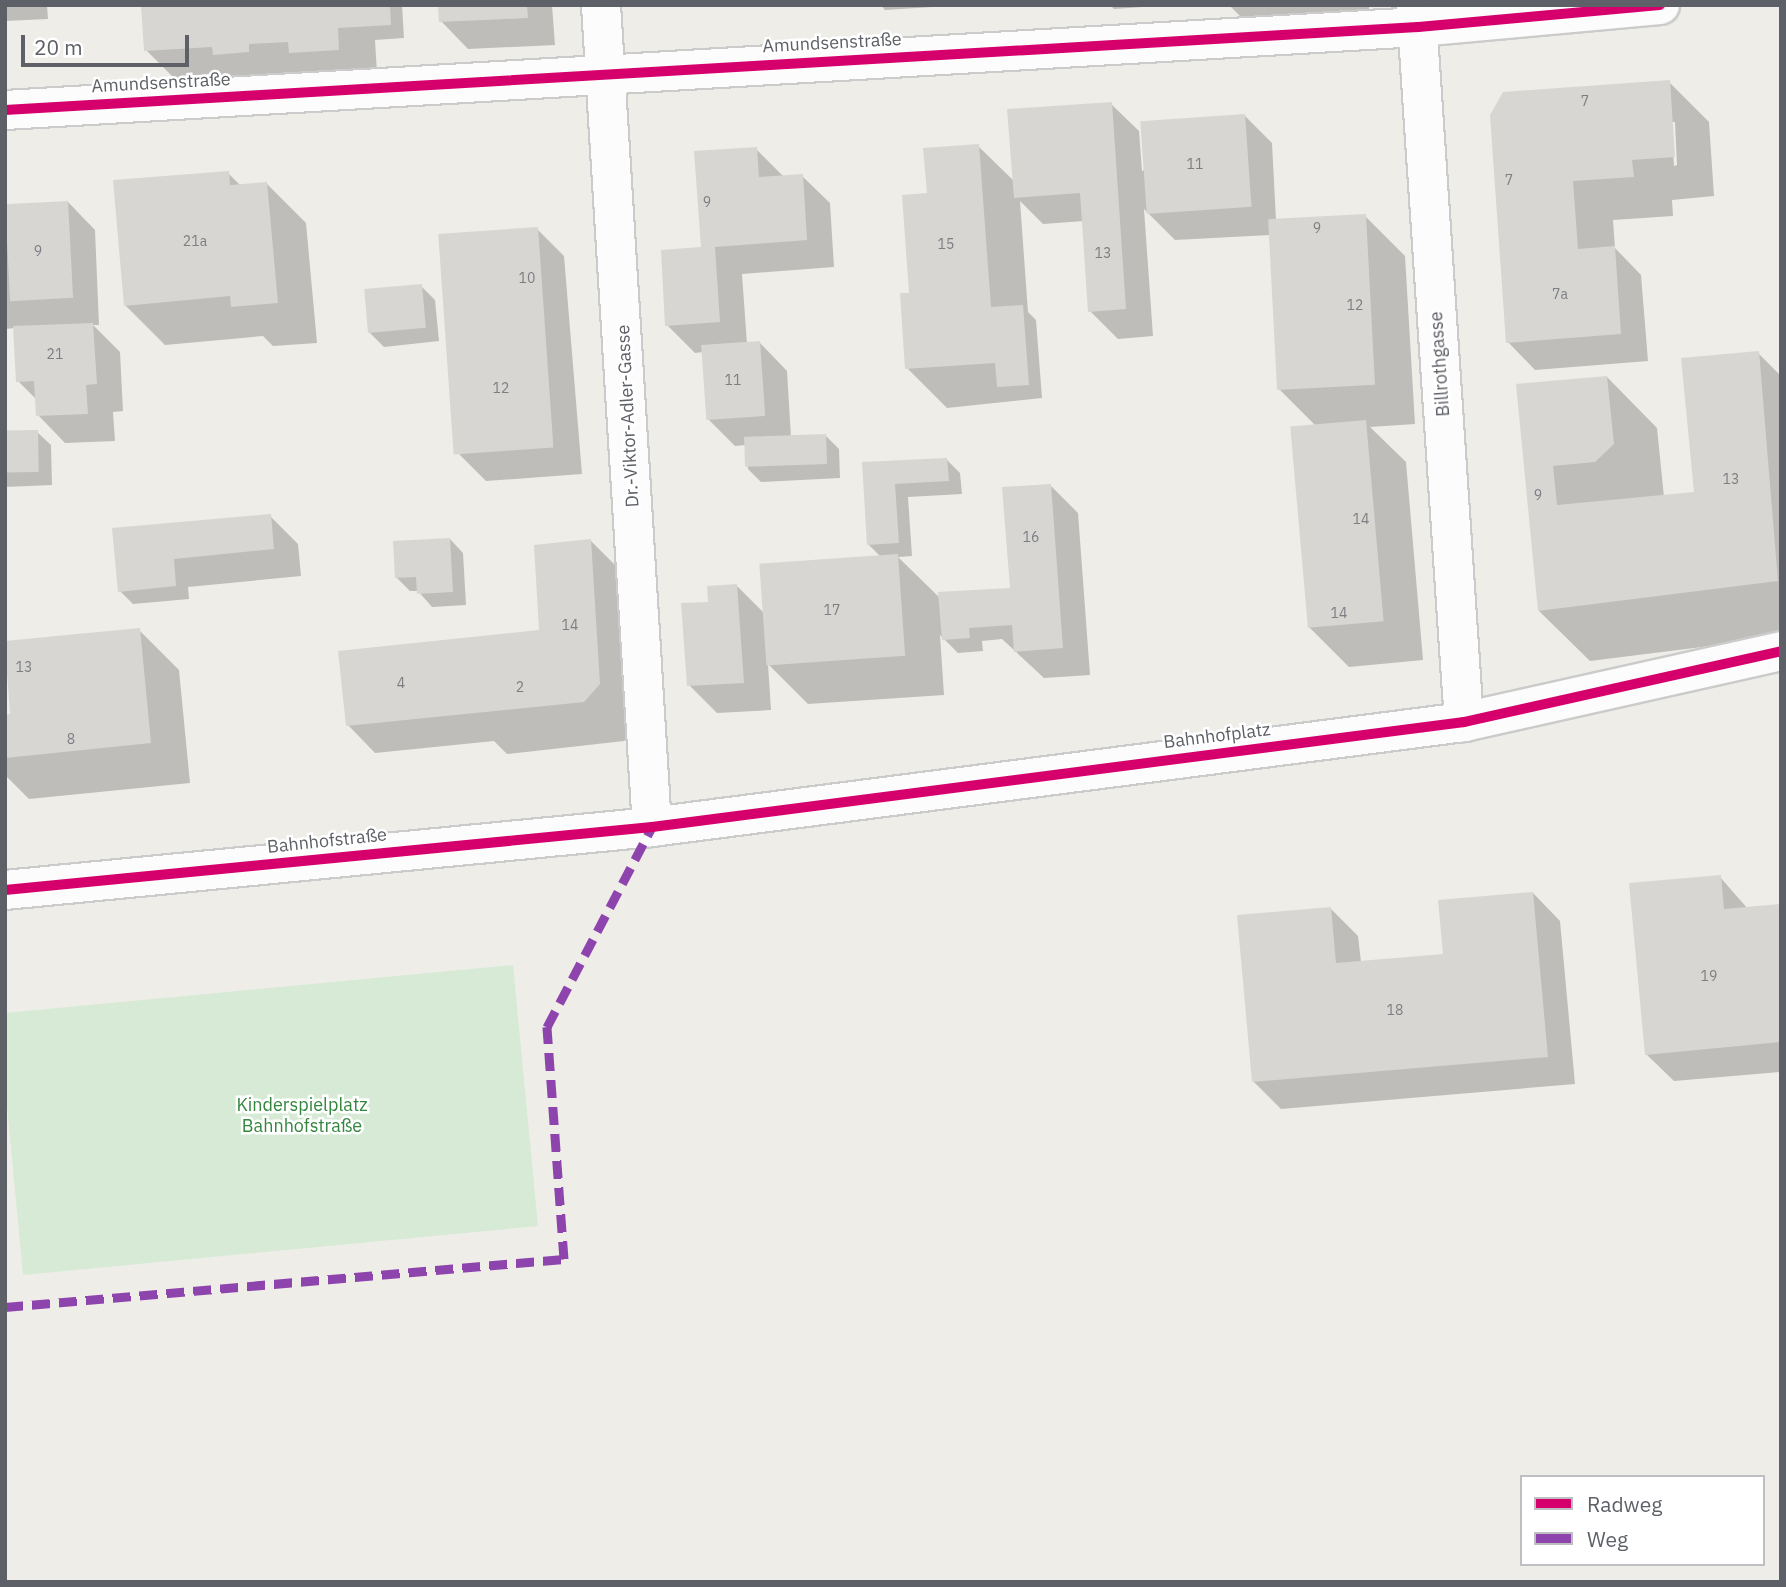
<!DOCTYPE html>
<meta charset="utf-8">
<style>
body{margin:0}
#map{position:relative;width:1786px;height:1587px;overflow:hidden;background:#eeede8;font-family:"IBM Plex Sans",sans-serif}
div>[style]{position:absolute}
.green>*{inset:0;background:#d6ead5}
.shadow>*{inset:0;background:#0003}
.building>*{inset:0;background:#d7d6d3;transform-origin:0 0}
.roads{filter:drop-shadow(2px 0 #cacbca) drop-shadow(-2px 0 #cacbca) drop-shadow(0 2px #cacbca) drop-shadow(0 -2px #cacbca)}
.street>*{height:38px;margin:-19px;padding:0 19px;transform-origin:19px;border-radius:19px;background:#fcfcfc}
.quiet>*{height:9px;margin-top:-4.5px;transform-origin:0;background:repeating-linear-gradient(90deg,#8e44ad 0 18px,transparent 0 27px)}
.cycleway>*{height:10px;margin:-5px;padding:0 5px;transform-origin:5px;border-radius:5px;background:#d6006c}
span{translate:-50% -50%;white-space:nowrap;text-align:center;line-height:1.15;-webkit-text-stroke:5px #fff;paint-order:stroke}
.number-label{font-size:14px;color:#7c7e82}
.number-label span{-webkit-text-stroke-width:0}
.street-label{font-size:18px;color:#5d6066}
.park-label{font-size:18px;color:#34863f}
.frame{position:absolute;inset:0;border:7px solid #5d6066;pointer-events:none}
.legend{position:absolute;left:1520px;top:1475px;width:245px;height:91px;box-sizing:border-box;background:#fff;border:2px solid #bebfc2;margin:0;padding:9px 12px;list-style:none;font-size:21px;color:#5d6066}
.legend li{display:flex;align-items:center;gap:14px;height:35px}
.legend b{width:35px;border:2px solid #bebfc2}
.scale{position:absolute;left:21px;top:35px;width:168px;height:32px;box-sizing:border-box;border:4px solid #5d6066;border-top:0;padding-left:9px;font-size:21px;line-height:24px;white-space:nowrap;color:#5d6066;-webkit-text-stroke:5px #fff;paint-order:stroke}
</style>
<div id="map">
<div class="green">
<div style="clip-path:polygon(513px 965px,538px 1226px,23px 1275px,5px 1084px,5px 1013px)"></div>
</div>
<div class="shadow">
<div style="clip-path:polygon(5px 5px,47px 5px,48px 19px,5px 21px)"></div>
<div style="clip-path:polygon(143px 5px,402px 5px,404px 38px,375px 40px,378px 90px,186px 90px,146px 50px)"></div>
<div style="clip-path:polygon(440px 5px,552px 5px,555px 45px,468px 49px,441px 21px)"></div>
<div style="clip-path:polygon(881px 5px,964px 5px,885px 10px)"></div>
<div style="clip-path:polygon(1110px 5px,1171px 5px,1114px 9px)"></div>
<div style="clip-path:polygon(1229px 5px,1369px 5px,1369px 11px,1241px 17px)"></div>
<div style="clip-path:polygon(evenodd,1669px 82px,1709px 122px,1714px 196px,1672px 200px,1673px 216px,1613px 220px,1615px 248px,1641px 275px,1648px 361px,1535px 370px,1508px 342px,1491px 115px,1669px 82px,1671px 122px,1675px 122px,1677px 165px,1674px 166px,1671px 122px)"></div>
<div style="clip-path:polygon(1111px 104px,1139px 131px,1142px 171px,1244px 115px,1272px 143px,1276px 220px,1365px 216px,1405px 256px,1415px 424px,1370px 427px,1406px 462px,1423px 660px,1349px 667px,1309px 627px,1316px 426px,1279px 389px,1270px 235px,1175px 240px,1144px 209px,1153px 336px,1118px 339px,1090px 311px,1084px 221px,1043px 224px,1020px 201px,1028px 312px,1036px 320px,1042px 398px,947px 408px,907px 368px,911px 294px,929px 194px,978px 146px,1014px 181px)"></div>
<div style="clip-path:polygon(756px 149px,784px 177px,802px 176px,830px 203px,834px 267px,742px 274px,747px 344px,760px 343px,787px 371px,791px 437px,825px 435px,839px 449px,840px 478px,761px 482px,748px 469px,746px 445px,735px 446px,708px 419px,703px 352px,695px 353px,667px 325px)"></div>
<div style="clip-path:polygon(228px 173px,241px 186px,266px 183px,306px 223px,317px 343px,273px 346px,263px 336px,165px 345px,125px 305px)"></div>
<div style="clip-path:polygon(68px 202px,95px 230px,99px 325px,93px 325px,120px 352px,123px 411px,113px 412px,115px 441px,65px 443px,38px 415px,37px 400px,18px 381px,15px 328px,5px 329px,5px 205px)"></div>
<div style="clip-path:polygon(537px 229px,564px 256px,582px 474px,486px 481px,458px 453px)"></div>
<div style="clip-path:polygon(421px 286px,435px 300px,439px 341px,384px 347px,370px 333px)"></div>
<div style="clip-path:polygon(1758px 353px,1781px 376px,1781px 637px,1590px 661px,1539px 611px,1518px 386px,1607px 377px,1657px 428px,1664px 497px,1696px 494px)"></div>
<div style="clip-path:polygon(37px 432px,51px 445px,52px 485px,5px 487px,5px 434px)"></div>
<div style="clip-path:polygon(947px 460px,960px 473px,962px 494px,908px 497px,912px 556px,898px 557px,941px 599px,1011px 589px,1051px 486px,1078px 513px,1090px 675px,1044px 678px,1002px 639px,982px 641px,983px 651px,958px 653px,940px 635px,944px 695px,808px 704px,768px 664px,771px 710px,717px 713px,689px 685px,710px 604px,737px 586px,765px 614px,881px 557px,868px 544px,864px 464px)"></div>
<div style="clip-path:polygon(270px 516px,298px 544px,301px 576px,188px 587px,189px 599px,133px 604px,120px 591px,114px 530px)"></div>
<div style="clip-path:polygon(450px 539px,463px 553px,466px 605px,432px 607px,418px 591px,410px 591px,396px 577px)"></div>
<div style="clip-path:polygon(590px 540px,630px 580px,639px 724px,624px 741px,507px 754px,494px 741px,375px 753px,348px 725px,541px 631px)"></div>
<div style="clip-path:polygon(139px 630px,179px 670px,190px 783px,29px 799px,5px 775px,5px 717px,11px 716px,5px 643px)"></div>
<div style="clip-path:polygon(1720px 877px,1748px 909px,1781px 906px,1781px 1072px,1674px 1081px,1646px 1054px)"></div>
<div style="clip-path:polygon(1533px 893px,1560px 921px,1575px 1084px,1281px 1109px,1254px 1082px,1331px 909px,1358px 936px,1361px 962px,1445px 955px)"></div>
</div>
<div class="building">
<div style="clip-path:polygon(141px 5px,390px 5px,391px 25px,338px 28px,339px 50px,289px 53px,288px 42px,249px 44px,249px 52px,213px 55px,212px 47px,144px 51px)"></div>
<div style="clip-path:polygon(438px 5px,527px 5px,528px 18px,439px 22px)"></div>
<div style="clip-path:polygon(1670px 80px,1675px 157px,1632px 160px,1634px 177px,1573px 181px,1578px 249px,1615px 246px,1621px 334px,1506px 343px,1490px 115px,1503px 92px)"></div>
<div style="clip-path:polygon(1112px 102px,1126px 309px,1088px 312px,1080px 193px,1014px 198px,1007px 109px)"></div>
<div style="left:1245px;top:114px;width:93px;height:105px;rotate:86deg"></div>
<div style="clip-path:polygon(979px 144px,991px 307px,1023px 305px,1029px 385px,997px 387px,995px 363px,905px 369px,900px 293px,909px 293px,902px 195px,927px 193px,923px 148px)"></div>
<div style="clip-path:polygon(757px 147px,759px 177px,803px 174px,807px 240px,715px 247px,720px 322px,665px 326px,661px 250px,701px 247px,694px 151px)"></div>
<div style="clip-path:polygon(229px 171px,230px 185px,267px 182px,278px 303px,231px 307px,230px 296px,124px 306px,113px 180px)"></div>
<div style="left:68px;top:201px;width:97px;height:63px;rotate:87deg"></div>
<div style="left:1366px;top:214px;width:171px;height:98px;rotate:87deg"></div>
<div style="left:538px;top:227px;width:221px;height:100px;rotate:86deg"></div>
<div style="left:422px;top:284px;width:44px;height:58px;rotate:85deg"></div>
<div style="clip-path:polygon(93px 323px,97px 384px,86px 385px,88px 414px,36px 416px,34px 381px,16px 382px,13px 326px)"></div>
<div style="left:760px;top:341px;width:75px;height:59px;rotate:86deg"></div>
<div style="clip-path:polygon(1759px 351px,1778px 581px,1538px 611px,1516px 384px,1607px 376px,1614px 444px,1595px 462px,1553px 466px,1557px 505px,1694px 492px,1681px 358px)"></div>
<div style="left:1366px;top:420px;width:202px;height:76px;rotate:85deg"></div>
<div style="left:38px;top:430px;width:42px;height:33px;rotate:89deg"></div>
<div style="left:826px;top:434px;width:30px;height:82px;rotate:88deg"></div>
<div style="clip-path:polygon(947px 458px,949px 481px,895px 484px,899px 543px,867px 545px,862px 462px)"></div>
<div style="clip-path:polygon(1051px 484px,1063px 648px,1014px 652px,1012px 625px,969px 628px,970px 638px,942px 640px,938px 592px,1010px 588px,1002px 487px)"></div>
<div style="clip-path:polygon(271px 514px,274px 549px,174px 559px,176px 586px,118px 592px,112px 528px)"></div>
<div style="clip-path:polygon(450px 538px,453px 592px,417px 594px,416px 577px,395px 578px,393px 541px)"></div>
<div style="clip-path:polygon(591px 539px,600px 684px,584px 702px,346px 726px,338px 651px,539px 630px,534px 545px)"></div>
<div style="left:898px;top:554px;width:102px;height:139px;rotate:86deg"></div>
<div style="clip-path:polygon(737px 584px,744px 683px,687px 686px,681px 603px,708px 602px,707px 586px)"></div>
<div style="clip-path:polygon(140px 628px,151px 743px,5px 758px,5px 715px,10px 714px,5px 641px)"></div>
<div style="clip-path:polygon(1721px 875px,1724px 909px,1781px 904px,1781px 1042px,1645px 1055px,1629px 883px)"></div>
<div style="clip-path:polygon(1533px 892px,1548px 1057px,1252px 1082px,1237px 915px,1331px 907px,1336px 963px,1443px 954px,1438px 900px)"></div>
</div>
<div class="roads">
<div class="street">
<div style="left:601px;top:5px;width:824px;rotate:86.45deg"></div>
<div style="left:1416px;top:5px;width:719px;rotate:86.17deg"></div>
<div style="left:5px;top:110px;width:1415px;rotate:-3.36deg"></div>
<div style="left:1418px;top:27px;width:243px;rotate:-5.2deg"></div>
<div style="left:5px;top:890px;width:650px;rotate:-5.56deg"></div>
<div style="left:652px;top:827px;width:819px;rotate:-7.37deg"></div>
<div style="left:1464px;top:722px;width:325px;rotate:-12.6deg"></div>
</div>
</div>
<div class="quiet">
<div style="left:5px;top:1307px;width:561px;rotate:-4.91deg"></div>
<div style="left:564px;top:1259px;width:233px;rotate:-94.2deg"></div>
<div style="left:547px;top:1027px;width:226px;rotate:-62.3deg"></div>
</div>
<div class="cycleway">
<div style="left:5px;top:110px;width:1415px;rotate:-3.36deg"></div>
<div style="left:1418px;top:27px;width:243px;rotate:-5.2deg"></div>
<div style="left:5px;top:890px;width:650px;rotate:-5.56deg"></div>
<div style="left:652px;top:827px;width:819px;rotate:-7.37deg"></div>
<div style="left:1464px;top:722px;width:325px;rotate:-12.6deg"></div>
</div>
<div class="number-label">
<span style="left:1585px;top:101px">7</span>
<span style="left:1195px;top:164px">11</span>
<span style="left:1509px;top:180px">7</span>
<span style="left:707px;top:202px">9</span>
<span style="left:1317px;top:228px">9</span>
<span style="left:195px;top:241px">21a</span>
<span style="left:946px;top:244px">15</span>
<span style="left:38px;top:251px">9</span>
<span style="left:1103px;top:253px">13</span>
<span style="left:527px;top:278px">10</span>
<span style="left:1560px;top:294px">7a</span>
<span style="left:1355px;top:305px">12</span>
<span style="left:55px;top:354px">21</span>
<span style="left:733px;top:380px">11</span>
<span style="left:501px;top:388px">12</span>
<span style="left:1731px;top:479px">13</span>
<span style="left:1538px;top:495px">9</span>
<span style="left:1361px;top:519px">14</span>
<span style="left:1031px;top:537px">16</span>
<span style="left:832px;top:610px">17</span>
<span style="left:1339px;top:613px">14</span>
<span style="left:570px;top:625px">14</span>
<span style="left:24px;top:667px">13</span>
<span style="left:401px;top:683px">4</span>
<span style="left:520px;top:687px">2</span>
<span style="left:71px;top:739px">8</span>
<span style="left:1709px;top:976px">19</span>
<span style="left:1395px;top:1010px">18</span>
</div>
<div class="street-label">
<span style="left:832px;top:43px;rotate:-3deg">Amundsenstraße</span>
<span style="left:161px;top:83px;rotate:-3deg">Amundsenstraße</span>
<span style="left:1440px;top:364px;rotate:-94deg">Billrothgasse</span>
<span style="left:628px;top:416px;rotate:-93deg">Dr.-Viktor-Adler-Gasse</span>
<span style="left:1217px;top:736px;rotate:-7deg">Bahnhofplatz</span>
<span style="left:327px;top:841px;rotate:-6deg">Bahnhofstraße</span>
</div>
<div class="park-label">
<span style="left:302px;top:1116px">Kinderspielplatz<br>Bahnhofstraße</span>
</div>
<div class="frame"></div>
<ul class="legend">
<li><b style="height:9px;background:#d6006c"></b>Radweg</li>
<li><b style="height:9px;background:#8e44ad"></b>Weg</li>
</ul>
<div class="scale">20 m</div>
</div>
